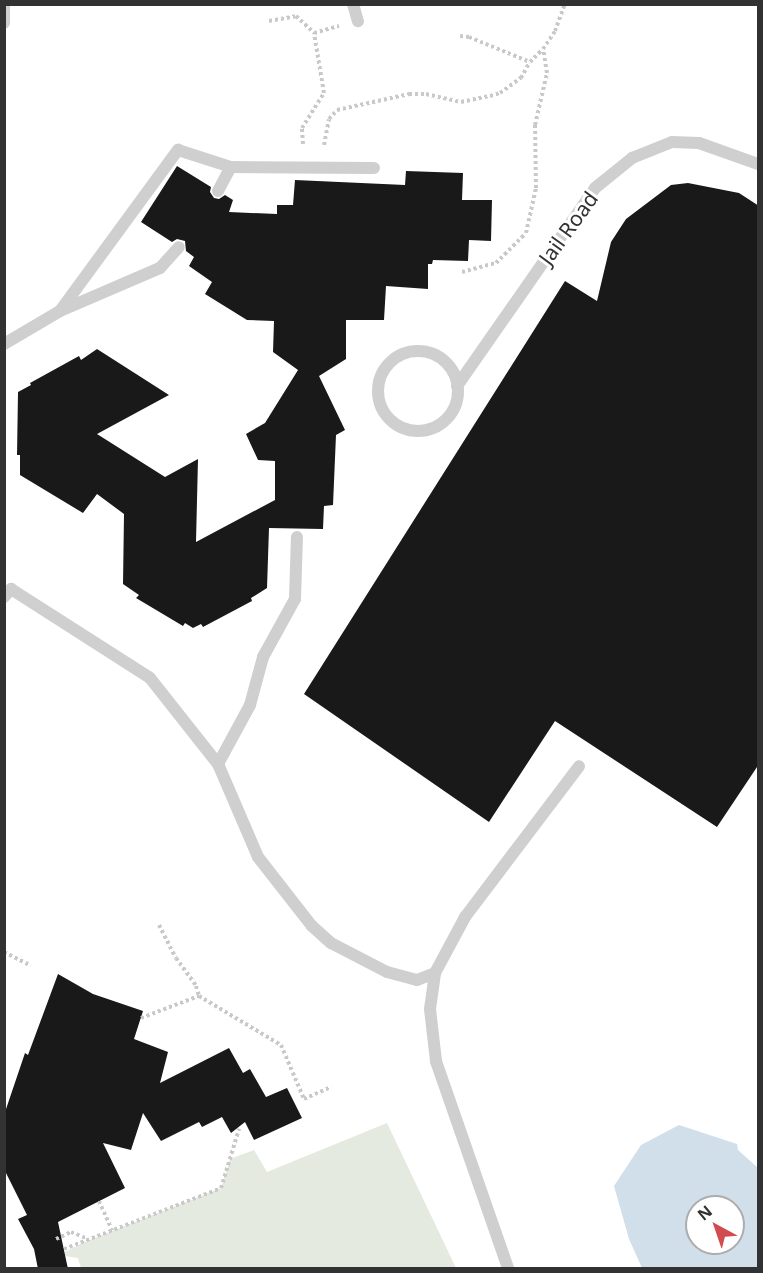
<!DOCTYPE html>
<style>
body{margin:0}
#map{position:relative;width:763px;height:1273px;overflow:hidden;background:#fff;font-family:"Noto Sans",sans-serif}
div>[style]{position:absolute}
.green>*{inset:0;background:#e4eadf}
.water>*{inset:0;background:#d1dfea}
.building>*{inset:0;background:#191919}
.path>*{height:4px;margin-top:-2px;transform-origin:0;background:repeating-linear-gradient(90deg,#c9c9c9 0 3px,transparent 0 6px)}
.service>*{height:12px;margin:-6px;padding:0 6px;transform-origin:6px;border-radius:6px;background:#cfcfcf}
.service>.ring{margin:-6px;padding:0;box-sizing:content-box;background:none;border:12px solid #cfcfcf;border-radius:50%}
span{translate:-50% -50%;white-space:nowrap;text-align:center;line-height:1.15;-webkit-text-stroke:6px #fff;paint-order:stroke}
.street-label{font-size:21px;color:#323232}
.frame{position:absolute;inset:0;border:6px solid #323232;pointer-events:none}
.north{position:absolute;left:685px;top:1195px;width:60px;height:60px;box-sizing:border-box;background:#fff;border:2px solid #adadad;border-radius:50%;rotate:320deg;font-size:16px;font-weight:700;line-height:24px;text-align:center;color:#323232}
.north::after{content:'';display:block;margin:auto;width:21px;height:27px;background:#d24b4e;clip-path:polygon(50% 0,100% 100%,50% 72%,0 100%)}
</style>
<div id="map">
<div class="green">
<div style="clip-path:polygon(387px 1123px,456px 1268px,81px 1268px,78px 1258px,65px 1256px,65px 1252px,82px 1243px,221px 1188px,230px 1159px,254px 1150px,267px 1172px)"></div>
</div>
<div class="water">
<div style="clip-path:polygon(evenodd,679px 1125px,737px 1144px,738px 1150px,758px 1168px,758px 1268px,642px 1268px,629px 1239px,614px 1186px,641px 1145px,679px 1125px,697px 1207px,733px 1207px,733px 1243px,697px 1243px,697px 1207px)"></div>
</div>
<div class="building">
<div style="clip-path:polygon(177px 166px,211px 187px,210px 192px,214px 198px,219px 199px,225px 195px,233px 200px,229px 212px,277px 214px,277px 205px,293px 205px,295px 180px,405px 185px,406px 171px,463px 173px,462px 200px,492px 200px,491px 241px,469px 240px,468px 261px,433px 260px,432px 264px,428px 264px,428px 289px,386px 286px,384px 320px,346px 320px,346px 359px,319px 376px,345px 430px,336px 435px,333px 505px,324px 506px,323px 529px,269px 528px,267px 588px,251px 598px,252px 601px,203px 627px,201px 624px,193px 628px,185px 623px,183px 626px,136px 598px,139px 595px,123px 584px,124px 514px,97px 494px,83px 513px,20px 475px,20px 455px,17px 455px,18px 392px,31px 385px,30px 383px,79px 356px,81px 360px,97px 349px,169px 395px,97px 434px,165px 477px,198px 459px,196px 542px,275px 500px,275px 461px,258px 460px,246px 434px,265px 423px,298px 370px,273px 352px,274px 321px,247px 320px,205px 294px,212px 282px,189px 266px,194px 257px,186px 251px,185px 241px,177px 239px,172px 242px,141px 222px)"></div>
<div style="clip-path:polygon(688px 183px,739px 193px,759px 206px,759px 764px,717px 827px,555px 721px,489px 822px,304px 694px,565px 281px,597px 301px,611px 242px,626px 219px,671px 185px)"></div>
<div style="clip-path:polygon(58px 974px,93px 994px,143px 1011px,134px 1039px,168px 1052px,160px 1083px,229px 1048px,243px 1073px,250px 1069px,266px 1097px,287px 1088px,302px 1118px,254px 1140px,245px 1122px,231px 1133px,222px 1117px,202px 1127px,199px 1122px,161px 1141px,143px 1113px,131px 1150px,103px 1143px,125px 1188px,58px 1222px,68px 1269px,38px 1269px,34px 1249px,18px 1219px,27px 1215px,4px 1169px,4px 1115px,25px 1053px,28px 1055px)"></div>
</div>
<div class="path">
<div style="left:269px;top:21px;width:27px;rotate:-10deg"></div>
<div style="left:296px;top:16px;width:25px;rotate:43deg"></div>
<div style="left:314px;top:33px;width:26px;rotate:-16deg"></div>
<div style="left:460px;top:36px;width:9px;rotate:6deg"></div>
<div style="left:469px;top:37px;width:66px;rotate:22.3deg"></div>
<div style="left:303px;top:144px;width:16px;rotate:-94deg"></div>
<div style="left:302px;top:128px;width:41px;rotate:-57.8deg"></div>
<div style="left:324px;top:93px;width:61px;rotate:-99.5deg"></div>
<div style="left:324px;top:145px;width:26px;rotate:-79deg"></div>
<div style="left:329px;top:119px;width:12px;rotate:-48deg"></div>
<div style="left:337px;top:110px;width:74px;rotate:-12.5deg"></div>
<div style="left:409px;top:94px;width:17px"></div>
<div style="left:426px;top:94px;width:36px;rotate:13deg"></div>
<div style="left:461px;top:102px;width:30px;rotate:-12deg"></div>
<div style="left:490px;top:96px;width:10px;rotate:-17deg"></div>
<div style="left:500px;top:93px;width:26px;rotate:-36deg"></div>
<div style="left:521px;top:78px;width:18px;rotate:-61deg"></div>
<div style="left:530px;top:62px;width:18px;rotate:-45deg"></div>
<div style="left:462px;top:272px;width:35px;rotate:-15deg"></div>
<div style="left:496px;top:263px;width:42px;rotate:-45deg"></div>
<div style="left:526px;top:233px;width:46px;rotate:-77.5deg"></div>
<div style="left:536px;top:188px;width:63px;rotate:-90.9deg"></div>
<div style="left:535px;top:125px;width:53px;rotate:-77deg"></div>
<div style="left:547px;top:73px;width:24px;rotate:-99deg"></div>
<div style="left:543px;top:49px;width:22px;rotate:-56deg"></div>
<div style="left:555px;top:31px;width:29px;rotate:-70deg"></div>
<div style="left:159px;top:925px;width:37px;rotate:63deg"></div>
<div style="left:176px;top:958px;width:34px;rotate:54deg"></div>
<div style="left:196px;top:986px;width:10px;rotate:73deg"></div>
<div style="left:199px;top:996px;width:96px;rotate:30.9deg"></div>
<div style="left:281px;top:1045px;width:59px;rotate:66.9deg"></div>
<div style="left:304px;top:1099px;width:30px;rotate:-24deg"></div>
<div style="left:4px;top:952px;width:30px;rotate:27deg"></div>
<div style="left:141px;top:1018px;width:62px;rotate:-20.8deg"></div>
<div style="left:99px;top:1201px;width:32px;rotate:66deg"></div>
<div style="left:56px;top:1239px;width:17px;rotate:-25deg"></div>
<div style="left:71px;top:1232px;width:18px;rotate:22deg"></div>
<div style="left:64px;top:1249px;width:168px;rotate:-21.2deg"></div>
<div style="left:221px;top:1188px;width:62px;rotate:-73deg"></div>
</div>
<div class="service">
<div style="left:353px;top:4px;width:18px;rotate:74deg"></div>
<div style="left:4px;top:5px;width:18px;rotate:90deg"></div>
<div style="left:218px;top:191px;width:27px;rotate:-62deg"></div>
<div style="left:231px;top:167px;width:143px;rotate:0.4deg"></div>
<div style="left:60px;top:311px;width:200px;rotate:-53.8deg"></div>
<div style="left:178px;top:150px;width:56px;rotate:17.8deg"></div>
<div style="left:4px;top:344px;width:65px;rotate:-30.5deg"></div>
<div style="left:60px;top:311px;width:109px;rotate:-23.3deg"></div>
<div style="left:160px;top:268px;width:28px;rotate:-48deg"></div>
<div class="ring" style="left:378px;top:351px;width:68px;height:68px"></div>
<div style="left:457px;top:386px;width:241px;rotate:-55.1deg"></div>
<div style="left:595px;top:188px;width:48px;rotate:-39deg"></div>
<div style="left:632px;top:158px;width:43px;rotate:-21.8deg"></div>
<div style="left:672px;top:142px;width:27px;rotate:2deg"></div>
<div style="left:699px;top:143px;width:63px;rotate:19.6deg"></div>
<div style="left:4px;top:597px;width:11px;rotate:-49deg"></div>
<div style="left:11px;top:589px;width:165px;rotate:32.6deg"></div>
<div style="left:150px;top:678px;width:110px;rotate:51.7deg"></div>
<div style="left:218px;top:764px;width:101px;rotate:66.7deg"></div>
<div style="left:258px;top:857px;width:88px;rotate:52deg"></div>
<div style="left:312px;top:926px;width:25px;rotate:42deg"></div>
<div style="left:331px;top:943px;width:63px;rotate:27.4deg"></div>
<div style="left:387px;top:972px;width:31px;rotate:15deg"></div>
<div style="left:417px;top:980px;width:19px;rotate:-21deg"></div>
<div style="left:218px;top:764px;width:67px;rotate:-61.5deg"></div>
<div style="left:250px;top:705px;width:50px;rotate:-74.8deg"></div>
<div style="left:263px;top:657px;width:66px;rotate:-61.1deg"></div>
<div style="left:295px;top:599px;width:62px;rotate:-88.2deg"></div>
<div style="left:508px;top:1268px;width:219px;rotate:-109.2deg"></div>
<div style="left:436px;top:1061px;width:52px;rotate:-96.6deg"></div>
<div style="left:430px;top:1009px;width:36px;rotate:-82deg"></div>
<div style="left:435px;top:973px;width:64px;rotate:-61.8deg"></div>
<div style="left:465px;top:917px;width:189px;rotate:-52.9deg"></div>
</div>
<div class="street-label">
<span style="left:568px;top:228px;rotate:-54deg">Jail Road</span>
</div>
<div class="frame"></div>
<div class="north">N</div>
</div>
